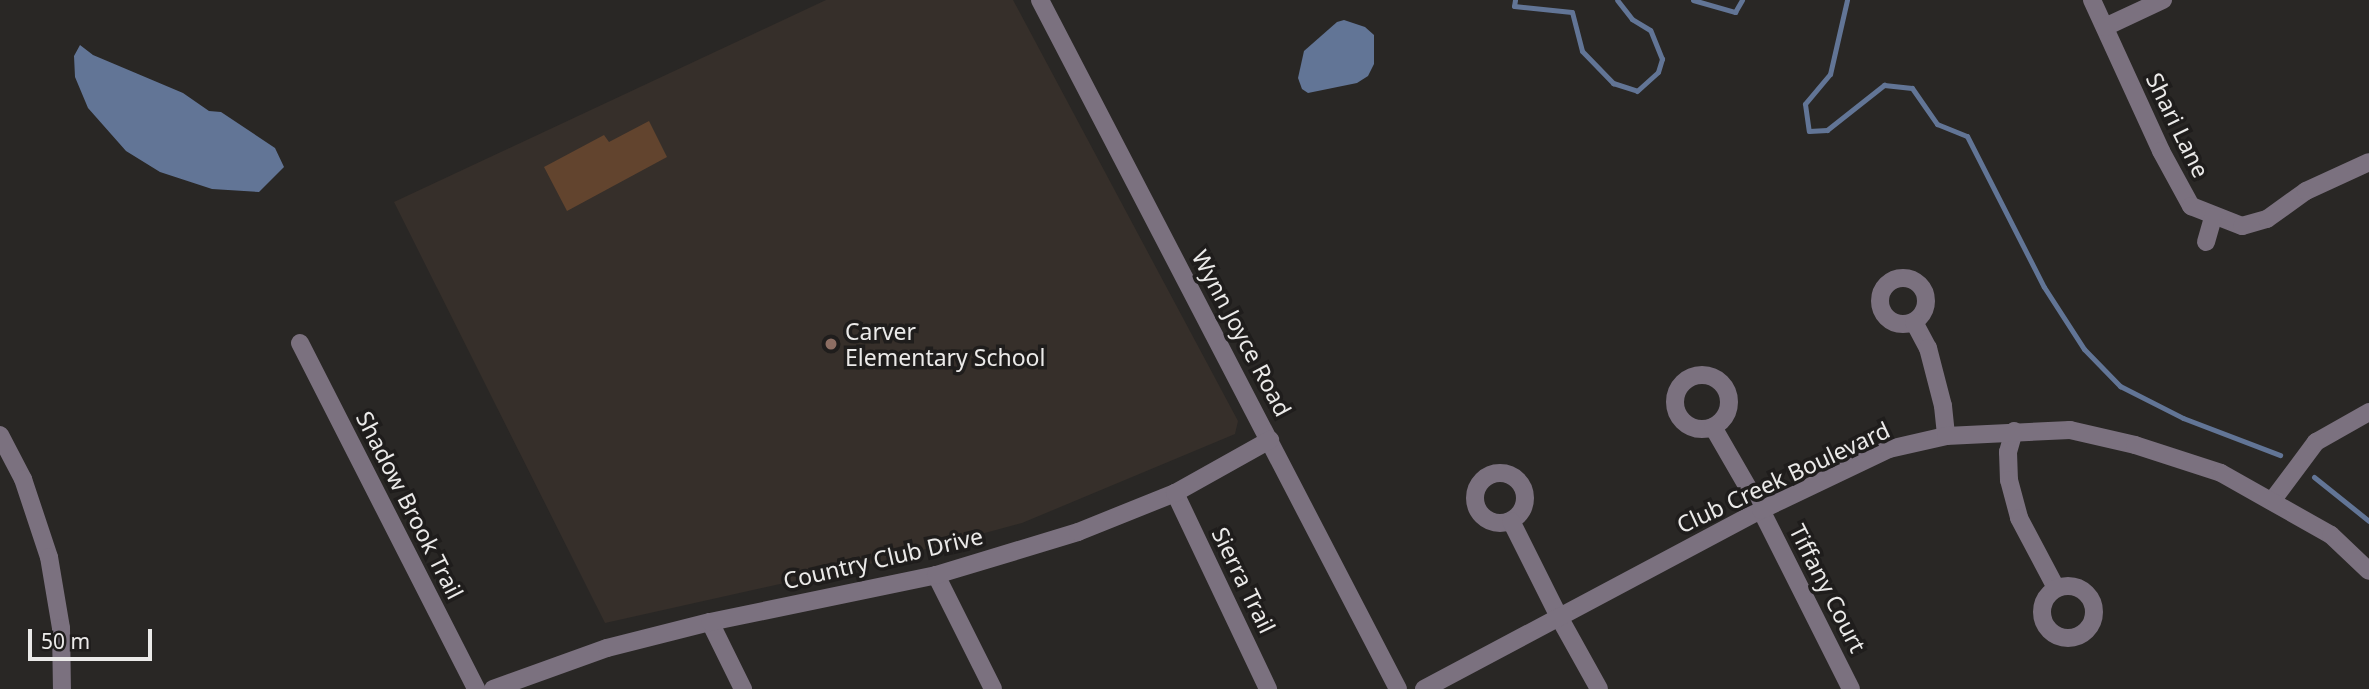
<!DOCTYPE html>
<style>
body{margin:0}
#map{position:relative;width:2369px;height:689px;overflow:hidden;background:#292725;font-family:"Noto Sans",sans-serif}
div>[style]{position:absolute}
.built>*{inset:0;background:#362f2a}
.green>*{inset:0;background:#62442e}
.water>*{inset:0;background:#627596}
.stream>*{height:5px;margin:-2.5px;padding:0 2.5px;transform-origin:2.5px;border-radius:2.5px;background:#627596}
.minor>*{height:18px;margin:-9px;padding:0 9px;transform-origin:9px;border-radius:9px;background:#7b717f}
.minor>.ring{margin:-9px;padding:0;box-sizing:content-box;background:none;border:18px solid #7b717f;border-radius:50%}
.dots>*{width:19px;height:19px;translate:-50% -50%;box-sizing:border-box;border:4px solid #1f1d1c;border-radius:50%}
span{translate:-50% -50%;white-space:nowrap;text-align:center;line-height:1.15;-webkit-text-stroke:7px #1f1d1c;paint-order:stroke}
.street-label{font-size:23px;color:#ebeae9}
.poi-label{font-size:23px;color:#ebeae9}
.left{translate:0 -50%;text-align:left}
.scale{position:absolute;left:28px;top:629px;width:124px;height:32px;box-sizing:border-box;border:4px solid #ebeae9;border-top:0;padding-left:9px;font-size:21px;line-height:24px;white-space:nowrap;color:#ebeae9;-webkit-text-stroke:5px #1f1d1c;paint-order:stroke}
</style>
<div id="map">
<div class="built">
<div style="clip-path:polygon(826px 0,1013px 0,1238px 421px,1235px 434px,1022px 523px,874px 563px,605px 623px,394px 202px)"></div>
</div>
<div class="green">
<div style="clip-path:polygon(649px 121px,667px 157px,567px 211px,544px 167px,604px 135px,609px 142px)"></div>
</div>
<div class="water">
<div style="clip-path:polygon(1344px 20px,1365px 27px,1374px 35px,1374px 64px,1368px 76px,1357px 83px,1308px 93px,1302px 89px,1298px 78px,1304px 51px,1337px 22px)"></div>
<div style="clip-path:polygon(80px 45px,93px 55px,183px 93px,209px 111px,221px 112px,275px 148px,284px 167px,259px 192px,212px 189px,160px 172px,126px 151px,88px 108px,75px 77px,74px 56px)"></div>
</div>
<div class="stream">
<div style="left:1515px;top:0;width:6px;rotate:99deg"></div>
<div style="left:1514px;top:6px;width:58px;rotate:5.9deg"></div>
<div style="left:1572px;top:12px;width:40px;rotate:75.6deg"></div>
<div style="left:1582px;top:51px;width:45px;rotate:45.9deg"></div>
<div style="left:1613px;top:83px;width:25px;rotate:18deg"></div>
<div style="left:1637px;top:91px;width:28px;rotate:-42deg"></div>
<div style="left:1658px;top:72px;width:14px;rotate:-73deg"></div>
<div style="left:1662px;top:59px;width:31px;rotate:-112deg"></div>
<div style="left:1650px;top:30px;width:21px;rotate:-149deg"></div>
<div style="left:1632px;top:19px;width:24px;rotate:-128deg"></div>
<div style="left:1693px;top:0;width:44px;rotate:15.9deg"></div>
<div style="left:1735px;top:12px;width:14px;rotate:-60deg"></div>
<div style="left:1847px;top:0;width:76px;rotate:102.9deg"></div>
<div style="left:1830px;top:74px;width:39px;rotate:130deg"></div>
<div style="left:1805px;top:104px;width:27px;rotate:82deg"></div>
<div style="left:1809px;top:131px;width:18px;rotate:-3deg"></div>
<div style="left:1827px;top:130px;width:73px;rotate:-38.3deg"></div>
<div style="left:1884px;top:85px;width:28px;rotate:6deg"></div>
<div style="left:1912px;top:88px;width:44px;rotate:55.2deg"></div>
<div style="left:1937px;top:124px;width:32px;rotate:22deg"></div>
<div style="left:1967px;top:136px;width:169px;rotate:63deg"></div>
<div style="left:2044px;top:287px;width:74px;rotate:57.2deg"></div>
<div style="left:2084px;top:349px;width:52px;rotate:45.8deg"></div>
<div style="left:2120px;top:386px;width:71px;rotate:26.9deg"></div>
<div style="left:2183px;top:418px;width:104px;rotate:20.9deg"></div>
<div style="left:2314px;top:477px;width:70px;rotate:38.7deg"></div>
</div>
<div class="minor">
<div style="left:1040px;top:0;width:776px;rotate:62.54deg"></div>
<div style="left:2092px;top:0;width:166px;rotate:65.4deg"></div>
<div style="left:2161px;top:151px;width:63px;rotate:61.4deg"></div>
<div style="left:2191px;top:206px;width:55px;rotate:21.4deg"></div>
<div style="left:2242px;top:226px;width:26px;rotate:-16deg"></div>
<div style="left:2267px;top:219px;width:48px;rotate:-35.7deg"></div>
<div style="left:2306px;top:191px;width:69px;rotate:-24.7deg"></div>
<div style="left:2105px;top:27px;width:64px;rotate:-25deg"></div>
<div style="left:2206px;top:242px;width:26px;rotate:-74deg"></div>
<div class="ring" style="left:1880px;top:278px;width:28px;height:28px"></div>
<div style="left:1914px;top:322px;width:30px;rotate:62deg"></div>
<div style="left:1928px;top:348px;width:60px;rotate:75.5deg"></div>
<div style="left:1943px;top:406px;width:30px;rotate:84deg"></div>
<div style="left:300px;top:343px;width:388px;rotate:63deg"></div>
<div class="ring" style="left:1675px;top:375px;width:36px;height:36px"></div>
<div style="left:1713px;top:427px;width:96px;rotate:60deg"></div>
<div style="left:1761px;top:510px;width:200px;rotate:63.3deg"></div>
<div style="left:2014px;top:431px;width:22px;rotate:106deg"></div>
<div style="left:2008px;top:452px;width:28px;rotate:88deg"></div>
<div style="left:2009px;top:480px;width:39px;rotate:75deg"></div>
<div style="left:2019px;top:518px;width:79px;rotate:62.1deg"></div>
<div style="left:0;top:435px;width:50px;rotate:62.4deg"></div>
<div style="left:23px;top:479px;width:82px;rotate:71.6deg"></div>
<div style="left:49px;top:557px;width:72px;rotate:80.4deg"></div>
<div style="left:61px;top:628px;width:61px;rotate:89.1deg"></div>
<div class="ring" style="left:1475px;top:473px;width:32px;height:32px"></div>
<div style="left:1175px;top:493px;width:217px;rotate:64.6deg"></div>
<div style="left:2272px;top:501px;width:74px;rotate:-53.3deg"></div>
<div style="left:2316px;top:442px;width:61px;rotate:-29.5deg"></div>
<div style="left:1511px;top:521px;width:107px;rotate:63.4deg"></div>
<div style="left:1559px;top:617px;width:82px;rotate:60.9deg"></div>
<div style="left:936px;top:575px;width:127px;rotate:63.4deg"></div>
<div class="ring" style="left:2042px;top:586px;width:34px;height:34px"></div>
<div style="left:710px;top:622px;width:75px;rotate:63.8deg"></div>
<div style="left:493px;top:689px;width:121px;rotate:-19.8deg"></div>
<div style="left:607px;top:648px;width:106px;rotate:-14.2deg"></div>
<div style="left:710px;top:622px;width:231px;rotate:-11.7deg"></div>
<div style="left:936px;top:575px;width:148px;rotate:-16.8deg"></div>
<div style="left:1078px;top:532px;width:105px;rotate:-21.9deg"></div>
<div style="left:1175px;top:493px;width:109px;rotate:-29.2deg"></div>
<div style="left:1424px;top:689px;width:382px;rotate:-28deg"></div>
<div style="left:1761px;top:510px;width:142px;rotate:-25.5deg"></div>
<div style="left:1889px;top:449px;width:58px;rotate:-12.8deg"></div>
<div style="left:1946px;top:436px;width:124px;rotate:-2.8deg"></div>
<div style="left:2070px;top:430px;width:67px;rotate:13deg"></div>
<div style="left:2135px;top:445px;width:90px;rotate:18deg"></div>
<div style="left:2221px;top:473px;width:126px;rotate:29.4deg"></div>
<div style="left:2331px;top:535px;width:52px;rotate:43.5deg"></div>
</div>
<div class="dots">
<div style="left:831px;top:344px;background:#8d6e63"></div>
</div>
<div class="street-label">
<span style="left:2178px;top:125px;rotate:64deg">Shari Lane</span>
<span style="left:1242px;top:333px;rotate:62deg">Wynn Joyce Road</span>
<span style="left:1783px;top:477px;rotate:-25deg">Club Creek Boulevard</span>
<span style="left:410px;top:505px;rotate:63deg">Shadow Brook Trail</span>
<span style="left:883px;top:558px;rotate:-13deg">Country Club Drive</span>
<span style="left:1244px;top:580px;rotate:64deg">Sierra Trail</span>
<span style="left:1828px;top:588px;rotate:63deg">Tiffany Court</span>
</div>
<div class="poi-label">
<span class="left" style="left:845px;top:344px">Carver<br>Elementary School</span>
</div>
<div class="scale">50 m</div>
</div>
